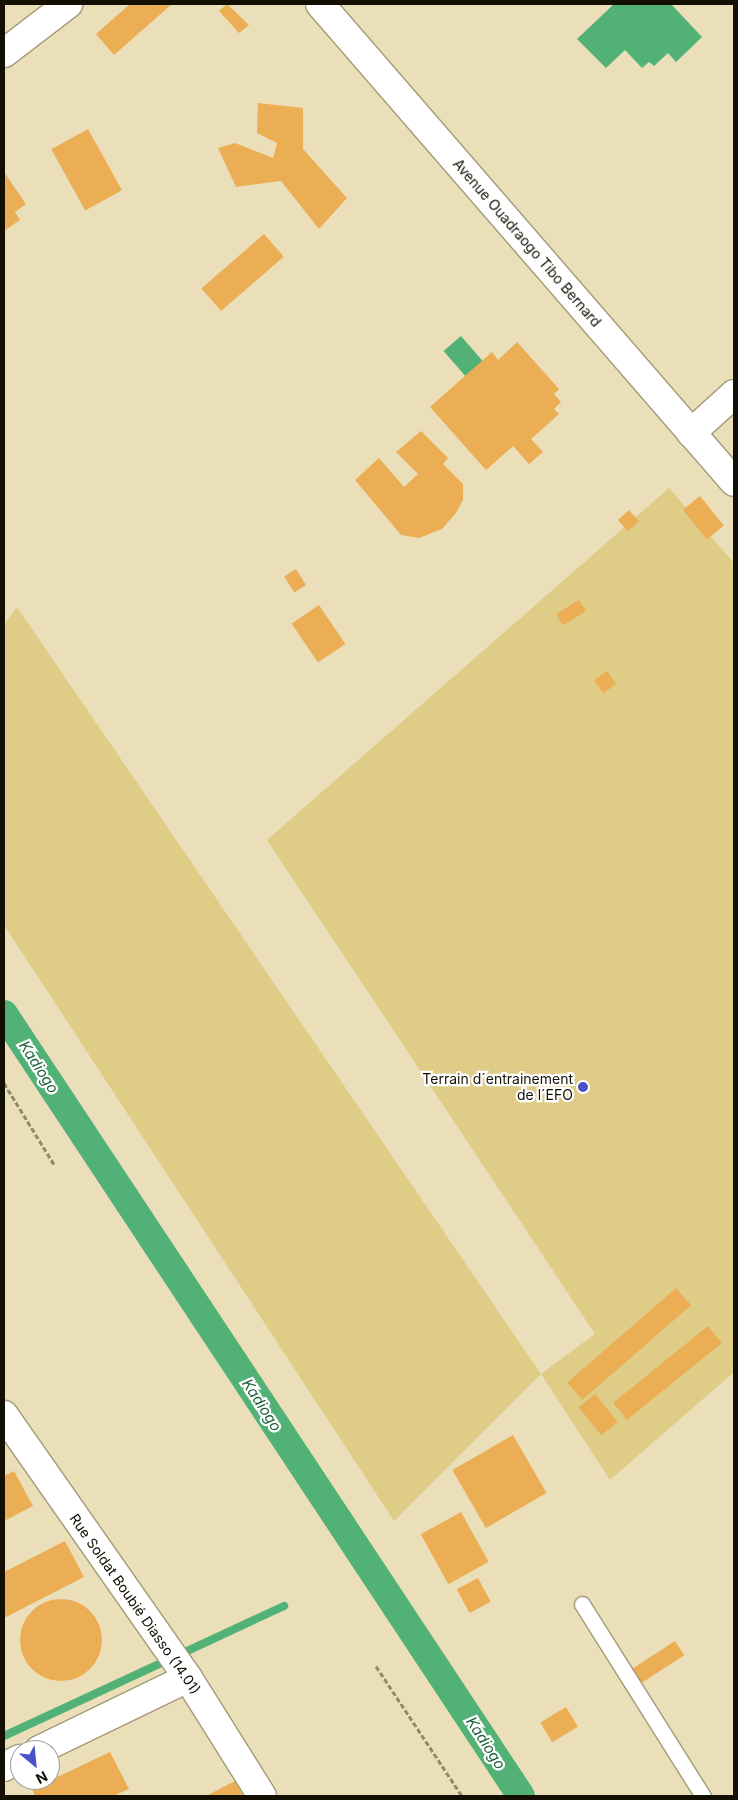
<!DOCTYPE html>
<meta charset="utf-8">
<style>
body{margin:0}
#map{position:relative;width:738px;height:1800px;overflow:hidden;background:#eadfb9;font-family:Inter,sans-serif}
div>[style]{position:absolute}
.green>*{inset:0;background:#dfcc87}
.water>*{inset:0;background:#51b176;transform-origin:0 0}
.stream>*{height:8px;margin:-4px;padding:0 4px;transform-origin:4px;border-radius:4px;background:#51b176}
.canal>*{height:28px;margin:-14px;padding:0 14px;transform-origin:14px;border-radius:14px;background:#51b176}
.building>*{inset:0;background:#ebae55;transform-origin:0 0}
.round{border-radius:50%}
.path>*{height:3px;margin-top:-1.5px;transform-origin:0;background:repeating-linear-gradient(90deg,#91896e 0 5px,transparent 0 7.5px)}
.roads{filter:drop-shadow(1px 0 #a49a77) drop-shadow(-1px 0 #a49a77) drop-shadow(0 1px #a49a77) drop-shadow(0 -1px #a49a77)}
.lane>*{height:15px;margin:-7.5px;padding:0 7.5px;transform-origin:7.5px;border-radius:7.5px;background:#fff}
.street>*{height:28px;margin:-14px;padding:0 14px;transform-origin:14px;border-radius:14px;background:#fff}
.dots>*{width:14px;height:14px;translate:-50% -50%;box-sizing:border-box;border:2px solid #fff;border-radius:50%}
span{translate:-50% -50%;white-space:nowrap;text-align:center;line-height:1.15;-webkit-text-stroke:4.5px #fff;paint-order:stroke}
.street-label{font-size:14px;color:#130f03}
.poi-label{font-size:14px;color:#130f03}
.right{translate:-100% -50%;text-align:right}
.water-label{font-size:15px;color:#1d623a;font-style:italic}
.frame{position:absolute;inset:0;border:5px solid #130f03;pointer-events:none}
.north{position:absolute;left:10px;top:1740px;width:50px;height:50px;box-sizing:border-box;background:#fff;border:1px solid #a19f9a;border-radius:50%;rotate:152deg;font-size:14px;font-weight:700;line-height:20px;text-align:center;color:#130f03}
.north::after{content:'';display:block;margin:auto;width:18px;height:22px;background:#4953c8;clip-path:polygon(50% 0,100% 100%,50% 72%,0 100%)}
</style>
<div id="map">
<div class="green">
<div style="clip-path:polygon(669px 488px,734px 563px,734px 1372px,610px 1480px,541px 1374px,394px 1521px,4px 925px,4px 625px,17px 607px,541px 1374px,595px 1334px,267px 840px)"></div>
</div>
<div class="water">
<div style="clip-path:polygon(614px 4px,671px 4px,702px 37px,676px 62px,668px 53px,654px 66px,649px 62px,642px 68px,625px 50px,606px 68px,577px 39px)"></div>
<div style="left:461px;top:336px;width:33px;height:23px;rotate:49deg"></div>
</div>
<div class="stream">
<div style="left:4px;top:1736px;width:309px;rotate:-24.9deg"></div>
</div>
<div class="canal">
<div style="left:4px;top:1014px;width:937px;rotate:56.53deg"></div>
</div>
<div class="building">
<div style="clip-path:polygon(130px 4px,172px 4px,114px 55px,96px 34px)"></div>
<div style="clip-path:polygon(227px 4px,249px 25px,239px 33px,219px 11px)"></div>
<div style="clip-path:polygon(258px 103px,303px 108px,303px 149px,347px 198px,319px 229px,281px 181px,236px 187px,218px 148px,235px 143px,273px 158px,277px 143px,257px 133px)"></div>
<div style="left:88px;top:129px;width:70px;height:42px;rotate:61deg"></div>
<div style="clip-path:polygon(4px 172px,26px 204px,15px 212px,20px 220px,4px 231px)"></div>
<div style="left:264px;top:234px;width:30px;height:83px;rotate:49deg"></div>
<div style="clip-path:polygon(517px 342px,559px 389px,554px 394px,561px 402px,554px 409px,559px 414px,531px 439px,543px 452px,529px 464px,513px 446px,486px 470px,430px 407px,492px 352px,498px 360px)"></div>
<div style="clip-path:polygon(421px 431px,448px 458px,443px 464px,463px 484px,463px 500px,456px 513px,442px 529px,419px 538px,401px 535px,355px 480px,379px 458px,404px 487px,418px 474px,396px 452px)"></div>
<div style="left:700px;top:496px;width:38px;height:22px;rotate:51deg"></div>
<div style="left:629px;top:510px;width:15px;height:15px;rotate:48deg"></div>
<div style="left:296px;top:569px;width:19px;height:14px;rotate:58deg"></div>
<div style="left:579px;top:600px;width:13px;height:27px;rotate:58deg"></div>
<div style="left:319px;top:605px;width:47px;height:33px;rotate:56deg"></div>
<div style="left:607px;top:671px;width:16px;height:16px;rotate:55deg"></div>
<div style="left:676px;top:1288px;width:23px;height:144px;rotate:49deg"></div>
<div style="left:708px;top:1326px;width:22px;height:122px;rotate:51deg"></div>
<div style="left:595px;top:1394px;width:36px;height:21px;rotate:51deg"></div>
<div style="left:513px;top:1435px;width:67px;height:70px;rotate:60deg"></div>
<div style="clip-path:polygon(14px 1471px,33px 1506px,4px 1521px,4px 1476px)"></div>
<div style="left:461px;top:1512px;width:57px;height:46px;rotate:61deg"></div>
<div style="clip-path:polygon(65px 1541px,84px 1577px,4px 1618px,4px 1572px)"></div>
<div style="left:478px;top:1578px;width:27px;height:24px;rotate:62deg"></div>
<div class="round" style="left:20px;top:1599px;width:82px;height:82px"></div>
<div style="left:675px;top:1641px;width:17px;height:51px;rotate:57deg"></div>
<div style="left:566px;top:1707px;width:23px;height:30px;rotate:59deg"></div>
<div style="clip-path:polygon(110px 1752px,129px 1789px,113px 1796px,35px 1796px,32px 1789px)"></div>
<div style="clip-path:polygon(235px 1781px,243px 1796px,206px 1796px)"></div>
</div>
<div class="path">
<div style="left:4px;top:1083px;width:97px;rotate:58.4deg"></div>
<div style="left:376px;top:1666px;width:156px;rotate:56.5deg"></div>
</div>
<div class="roads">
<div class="lane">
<div style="left:582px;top:1604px;width:227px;rotate:57.8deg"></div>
</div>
<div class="street">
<div style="left:320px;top:4px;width:632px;rotate:49.1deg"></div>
<div style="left:4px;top:53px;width:81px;rotate:-37.4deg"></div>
<div style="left:691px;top:433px;width:58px;rotate:-42.2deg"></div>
<div style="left:4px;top:1415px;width:321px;rotate:55deg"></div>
<div style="left:188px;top:1678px;width:139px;rotate:57.9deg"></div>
<div style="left:39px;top:1750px;width:165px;rotate:-25.8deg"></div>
<div style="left:4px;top:1767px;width:18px;rotate:-27deg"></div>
</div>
</div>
<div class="dots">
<div style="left:583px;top:1087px;background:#4953c8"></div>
</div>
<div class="street-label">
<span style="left:527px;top:243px;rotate:49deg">Avenue Ouadraogo Tibo Bernard</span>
<span style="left:135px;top:1604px;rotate:55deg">Rue Soldat Boubié Diasso (14.01)</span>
</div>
<div class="poi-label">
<span class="right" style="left:573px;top:1087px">Terrain d´entrainement<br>de l´EFO</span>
</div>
<div class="water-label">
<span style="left:39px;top:1067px;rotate:57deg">Kadiogo</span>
<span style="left:262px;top:1405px;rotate:57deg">Kadiogo</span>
<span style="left:486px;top:1743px;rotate:57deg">Kadiogo</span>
</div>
<div class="frame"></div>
<div class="north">N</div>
</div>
